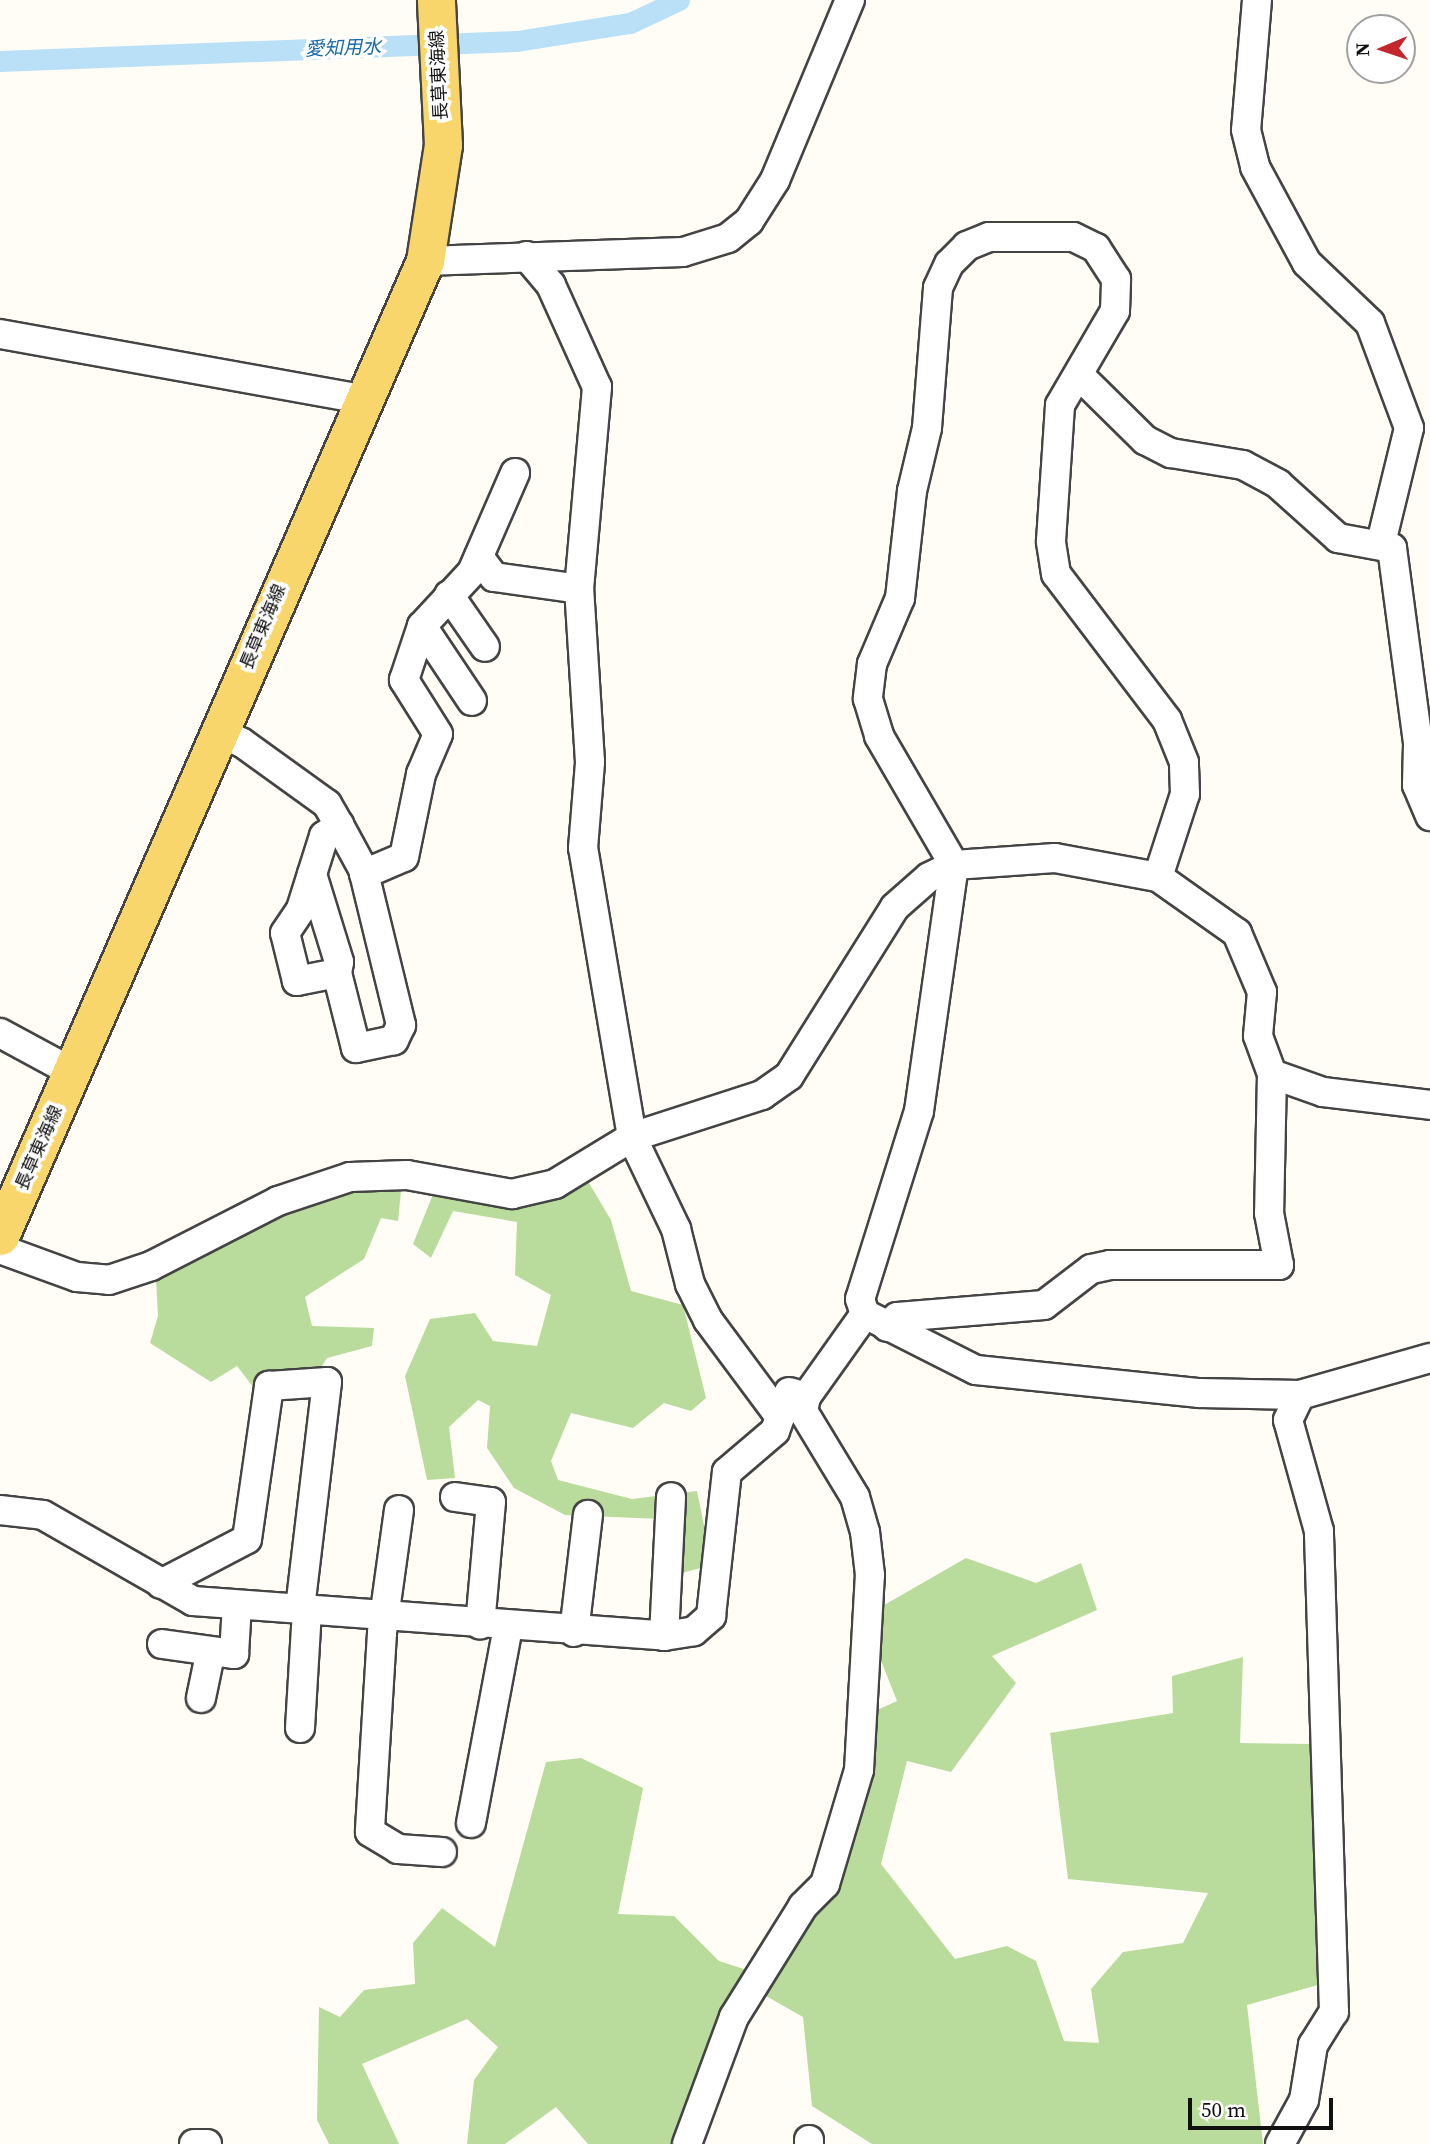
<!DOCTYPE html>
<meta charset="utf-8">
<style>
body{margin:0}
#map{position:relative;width:1430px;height:2144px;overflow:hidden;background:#fffdf5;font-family:"Source Serif 4","Noto Sans JP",serif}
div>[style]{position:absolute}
.forest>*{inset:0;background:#b9dc9c}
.canal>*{height:21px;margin:-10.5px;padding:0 10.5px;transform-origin:10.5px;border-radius:10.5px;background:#b9e0f7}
.roads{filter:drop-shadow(2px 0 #444) drop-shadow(-2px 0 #444) drop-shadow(0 2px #444) drop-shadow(0 -2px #444)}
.minor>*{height:28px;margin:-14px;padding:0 14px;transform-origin:14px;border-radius:14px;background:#fff}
.major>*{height:37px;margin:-18.5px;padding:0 18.5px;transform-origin:18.5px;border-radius:18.5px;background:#f9d66b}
span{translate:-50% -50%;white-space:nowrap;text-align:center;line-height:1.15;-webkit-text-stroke:7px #fff;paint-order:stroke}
.street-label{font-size:18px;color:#111}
.water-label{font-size:19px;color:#1768a6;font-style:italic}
.north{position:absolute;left:1346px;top:14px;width:70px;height:70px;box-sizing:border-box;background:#fff;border:2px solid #a0a0a0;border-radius:50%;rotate:268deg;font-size:19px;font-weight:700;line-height:28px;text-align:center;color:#111}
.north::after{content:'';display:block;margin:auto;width:24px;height:32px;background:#c4262e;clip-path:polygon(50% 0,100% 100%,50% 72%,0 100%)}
.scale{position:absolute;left:1188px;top:2098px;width:145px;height:32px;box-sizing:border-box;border:4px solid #111;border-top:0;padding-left:9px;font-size:21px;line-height:24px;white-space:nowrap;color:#111;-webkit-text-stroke:5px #fff;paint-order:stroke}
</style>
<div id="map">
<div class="forest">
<div style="clip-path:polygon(583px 1173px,611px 1220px,631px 1291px,683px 1305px,706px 1398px,691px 1411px,664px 1403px,633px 1428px,571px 1413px,551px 1461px,558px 1480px,632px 1499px,697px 1491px,712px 1565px,659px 1579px,662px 1519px,565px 1515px,514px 1488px,487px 1448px,490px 1406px,478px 1400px,449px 1427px,455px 1478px,427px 1480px,405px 1376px,430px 1319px,475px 1313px,493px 1341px,537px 1346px,551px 1295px,515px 1275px,517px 1222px,453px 1211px,431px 1258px,413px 1244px,434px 1192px)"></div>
<div style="clip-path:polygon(402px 1181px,398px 1221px,381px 1218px,364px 1259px,305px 1297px,312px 1326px,374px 1328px,372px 1346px,327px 1358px,317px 1374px,257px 1392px,237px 1366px,211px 1382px,150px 1343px,158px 1316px,156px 1280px,229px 1233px,348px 1185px)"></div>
<div style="clip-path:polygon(966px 1558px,1036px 1583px,1081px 1563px,1097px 1610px,992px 1656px,1016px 1683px,951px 1772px,907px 1761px,881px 1864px,955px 1959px,1007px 1946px,1036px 1961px,1064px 2041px,1099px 2043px,1091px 1989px,1123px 1952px,1183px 1943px,1208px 1893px,1068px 1879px,1050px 1733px,1173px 1713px,1172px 1676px,1243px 1657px,1240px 1743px,1312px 1744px,1318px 1985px,1247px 2005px,1263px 2144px,872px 2144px,812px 2106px,803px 2017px,757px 1991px,855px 1836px,877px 1710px,897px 1701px,880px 1658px,879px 1608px)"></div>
<div style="clip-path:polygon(581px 1758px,643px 1788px,618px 1914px,674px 1916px,719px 1961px,750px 1971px,677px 2144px,588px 2144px,556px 2107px,505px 2144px,467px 2144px,474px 2080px,498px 2047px,467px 2019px,362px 2064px,399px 2144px,329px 2144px,317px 2120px,319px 2007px,340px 2017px,364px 1990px,415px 1984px,413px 1943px,442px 1908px,495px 1947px,546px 1762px)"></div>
</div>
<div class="canal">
<div style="left:0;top:61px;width:517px;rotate:-2.22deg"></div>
<div style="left:517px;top:41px;width:114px;rotate:-9.1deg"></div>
<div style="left:630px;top:23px;width:54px;rotate:-25.1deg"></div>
</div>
<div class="roads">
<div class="minor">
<div style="left:1257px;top:0;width:130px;rotate:94.8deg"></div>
<div style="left:1246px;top:130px;width:38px;rotate:76deg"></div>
<div style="left:1255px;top:167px;width:109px;rotate:61.6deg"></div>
<div style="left:1307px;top:263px;width:87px;rotate:43.6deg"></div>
<div style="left:1370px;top:323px;width:112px;rotate:69.6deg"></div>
<div style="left:1409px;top:428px;width:118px;rotate:103.7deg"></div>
<div style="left:425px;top:261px;width:258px;rotate:-2deg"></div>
<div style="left:683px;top:252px;width:47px;rotate:-17.3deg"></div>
<div style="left:728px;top:238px;width:27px;rotate:-39deg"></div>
<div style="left:749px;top:221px;width:49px;rotate:-57.6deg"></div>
<div style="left:775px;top:180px;width:195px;rotate:-67.4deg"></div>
<div style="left:0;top:334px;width:366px;rotate:10.2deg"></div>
<div style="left:1079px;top:375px;width:93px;rotate:44.6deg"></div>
<div style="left:1145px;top:440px;width:29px;rotate:27deg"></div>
<div style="left:1171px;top:453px;width:73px;rotate:9.5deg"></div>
<div style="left:1243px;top:465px;width:40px;rotate:28deg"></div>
<div style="left:1278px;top:484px;width:81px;rotate:42deg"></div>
<div style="left:1338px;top:538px;width:55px;rotate:10.5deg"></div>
<div style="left:1392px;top:548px;width:198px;rotate:82.4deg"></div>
<div style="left:1418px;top:744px;width:41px;rotate:91.4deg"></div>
<div style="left:1417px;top:785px;width:34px;rotate:67deg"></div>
<div style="left:479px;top:557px;width:25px;rotate:53deg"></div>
<div style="left:494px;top:577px;width:86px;rotate:8deg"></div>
<div style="left:449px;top:595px;width:63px;rotate:55.3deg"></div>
<div style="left:422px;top:626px;width:90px;rotate:56.3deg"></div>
<div style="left:217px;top:733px;width:26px;rotate:21deg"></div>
<div style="left:241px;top:742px;width:106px;rotate:35.8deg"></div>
<div style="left:327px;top:804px;width:24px;rotate:60deg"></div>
<div style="left:339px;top:825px;width:50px;rotate:61.4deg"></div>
<div style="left:363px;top:869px;width:161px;rotate:76.3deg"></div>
<div style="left:401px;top:1025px;width:17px;rotate:115deg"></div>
<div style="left:394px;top:1040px;width:39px;rotate:168deg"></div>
<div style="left:356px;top:1048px;width:77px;rotate:-104.2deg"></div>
<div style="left:337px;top:973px;width:41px;rotate:168.7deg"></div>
<div style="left:297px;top:981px;width:49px;rotate:-104deg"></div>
<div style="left:285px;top:933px;width:29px;rotate:-56deg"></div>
<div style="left:301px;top:909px;width:77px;rotate:-72.5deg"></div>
<div style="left:324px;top:836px;width:19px;rotate:-36deg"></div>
<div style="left:312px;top:874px;width:92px;rotate:72.9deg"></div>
<div style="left:339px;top:962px;width:11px;rotate:100deg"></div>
<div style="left:364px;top:874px;width:43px;rotate:-23deg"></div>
<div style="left:404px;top:857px;width:85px;rotate:-78.4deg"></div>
<div style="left:421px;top:774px;width:43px;rotate:-67deg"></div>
<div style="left:438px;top:734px;width:64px;rotate:-122.2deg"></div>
<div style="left:404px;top:680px;width:57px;rotate:-71.6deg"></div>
<div style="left:422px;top:626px;width:74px;rotate:-47.2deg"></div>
<div style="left:472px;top:572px;width:108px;rotate:-66.5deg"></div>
<div style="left:1158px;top:877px;width:87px;rotate:-72deg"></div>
<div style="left:1185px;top:794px;width:32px;rotate:-92deg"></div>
<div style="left:1184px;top:762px;width:45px;rotate:-112deg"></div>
<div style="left:1167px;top:720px;width:183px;rotate:-127.2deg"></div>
<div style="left:1056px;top:574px;width:33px;rotate:-99deg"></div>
<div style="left:1051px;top:541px;width:136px;rotate:-86.2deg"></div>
<div style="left:1060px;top:405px;width:109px;rotate:-59.7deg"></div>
<div style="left:1115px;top:311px;width:32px;rotate:-88deg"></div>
<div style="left:1116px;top:279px;width:37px;rotate:-123deg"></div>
<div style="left:1096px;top:248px;width:25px;rotate:-154deg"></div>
<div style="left:1073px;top:237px;width:84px;rotate:180deg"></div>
<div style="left:989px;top:237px;width:24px;rotate:158deg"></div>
<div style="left:967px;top:246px;width:25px;rotate:135deg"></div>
<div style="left:949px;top:264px;width:26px;rotate:115deg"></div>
<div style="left:938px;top:288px;width:140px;rotate:94.5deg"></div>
<div style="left:927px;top:428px;width:65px;rotate:103.4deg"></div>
<div style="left:912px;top:491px;width:108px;rotate:96.4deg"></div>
<div style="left:900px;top:598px;width:72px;rotate:113deg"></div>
<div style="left:872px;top:664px;width:35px;rotate:97deg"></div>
<div style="left:868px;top:699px;width:39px;rotate:73deg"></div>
<div style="left:879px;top:736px;width:149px;rotate:59.8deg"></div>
<div style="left:954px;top:865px;width:248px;rotate:98.1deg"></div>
<div style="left:919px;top:1111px;width:197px;rotate:107.4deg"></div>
<div style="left:860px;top:1299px;width:16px;rotate:72deg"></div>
<div style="left:865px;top:1314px;width:124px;rotate:26.8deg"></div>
<div style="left:976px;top:1370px;width:225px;rotate:5.9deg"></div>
<div style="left:1200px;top:1393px;width:100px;rotate:1.1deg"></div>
<div style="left:0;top:1033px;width:82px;rotate:28.4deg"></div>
<div style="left:1272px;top:1074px;width:54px;rotate:19.4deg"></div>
<div style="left:1323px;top:1092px;width:108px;rotate:6.9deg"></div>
<div style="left:0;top:1249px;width:82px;rotate:20deg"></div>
<div style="left:77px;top:1277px;width:32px;rotate:5deg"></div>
<div style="left:109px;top:1280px;width:44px;rotate:-18.4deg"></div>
<div style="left:151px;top:1266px;width:143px;rotate:-27.1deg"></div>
<div style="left:278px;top:1201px;width:76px;rotate:-18.4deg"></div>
<div style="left:350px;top:1177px;width:57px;rotate:-2deg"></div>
<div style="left:407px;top:1175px;width:107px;rotate:10.3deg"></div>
<div style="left:512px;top:1194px;width:44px;rotate:-13.1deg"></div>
<div style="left:555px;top:1184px;width:90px;rotate:-31.4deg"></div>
<div style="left:632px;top:1137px;width:137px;rotate:-17.9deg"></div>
<div style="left:762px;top:1095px;width:33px;rotate:-35deg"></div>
<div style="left:789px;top:1076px;width:199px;rotate:-57.9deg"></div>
<div style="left:895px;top:907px;width:45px;rotate:-41.4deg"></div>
<div style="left:929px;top:877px;width:28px;rotate:-26deg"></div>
<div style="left:954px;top:865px;width:101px;rotate:-4deg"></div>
<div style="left:1055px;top:858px;width:105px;rotate:10.5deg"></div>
<div style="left:1158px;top:877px;width:97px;rotate:35.3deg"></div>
<div style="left:1237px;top:933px;width:64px;rotate:67deg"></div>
<div style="left:1262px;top:992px;width:44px;rotate:95.2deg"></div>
<div style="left:1258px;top:1036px;width:40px;rotate:69.8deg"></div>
<div style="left:1272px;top:1074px;width:139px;rotate:91.2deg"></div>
<div style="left:1269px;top:1213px;width:53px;rotate:79.1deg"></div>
<div style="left:1279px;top:1265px;width:169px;rotate:180deg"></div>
<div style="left:1110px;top:1265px;width:19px;rotate:168deg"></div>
<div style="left:1091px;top:1269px;width:59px;rotate:142.5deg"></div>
<div style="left:1044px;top:1305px;width:147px;rotate:175.3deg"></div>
<div style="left:897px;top:1317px;width:14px;rotate:135deg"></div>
<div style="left:789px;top:1392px;width:18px;rotate:16deg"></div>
<div style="left:806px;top:1397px;width:102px;rotate:-54.6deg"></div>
<div style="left:455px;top:1497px;width:36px;rotate:8deg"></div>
<div style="left:491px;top:1502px;width:123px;rotate:95.1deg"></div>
<div style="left:0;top:1510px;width:43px;rotate:6.6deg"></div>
<div style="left:43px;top:1515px;width:173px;rotate:29.8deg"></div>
<div style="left:193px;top:1601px;width:472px;rotate:4.2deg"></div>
<div style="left:664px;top:1636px;width:30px;rotate:-9deg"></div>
<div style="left:694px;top:1631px;width:23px;rotate:-41deg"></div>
<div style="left:711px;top:1616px;width:145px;rotate:-83.7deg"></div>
<div style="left:727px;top:1472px;width:63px;rotate:-40.5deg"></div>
<div style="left:775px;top:1431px;width:15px;rotate:-70deg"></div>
<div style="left:780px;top:1417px;width:121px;rotate:-126.6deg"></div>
<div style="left:708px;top:1320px;width:40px;rotate:-116.6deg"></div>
<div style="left:690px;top:1284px;width:57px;rotate:-104.3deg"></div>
<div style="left:676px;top:1229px;width:102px;rotate:-115.6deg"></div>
<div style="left:632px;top:1137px;width:293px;rotate:-99.6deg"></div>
<div style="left:583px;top:848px;width:86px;rotate:-85.3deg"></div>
<div style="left:590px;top:762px;width:173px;rotate:-93.6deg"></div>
<div style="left:579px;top:589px;width:203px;rotate:-84.9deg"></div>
<div style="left:597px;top:387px;width:112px;rotate:-114.3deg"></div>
<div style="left:551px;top:285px;width:38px;rotate:-130deg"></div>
<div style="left:399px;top:1510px;width:124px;rotate:97.9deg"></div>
<div style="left:382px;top:1633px;width:199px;rotate:93.5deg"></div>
<div style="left:370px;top:1832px;width:33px;rotate:31deg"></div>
<div style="left:398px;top:1849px;width:44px;rotate:3.9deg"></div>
<div style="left:161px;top:1584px;width:97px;rotate:-27.6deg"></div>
<div style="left:247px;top:1539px;width:155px;rotate:-81.8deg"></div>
<div style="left:269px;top:1386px;width:58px;rotate:-3.9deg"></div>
<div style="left:327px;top:1382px;width:229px;rotate:96.8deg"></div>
<div style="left:574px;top:1632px;width:118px;rotate:-83.2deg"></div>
<div style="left:664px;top:1636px;width:139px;rotate:-87.1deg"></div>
<div style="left:162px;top:1644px;width:73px;rotate:7.9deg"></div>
<div style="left:234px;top:1654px;width:49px;rotate:-86.5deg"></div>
<div style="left:201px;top:1698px;width:44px;rotate:-78.2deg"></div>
<div style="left:300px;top:1728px;width:118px;rotate:-86.6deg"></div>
<div style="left:471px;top:1823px;width:199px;rotate:-79.3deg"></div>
<div style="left:194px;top:2144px;width:13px"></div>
<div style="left:687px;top:2144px;width:135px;rotate:-69.7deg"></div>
<div style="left:734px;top:2017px;width:131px;rotate:-58.1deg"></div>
<div style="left:803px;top:1906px;width:31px;rotate:-45deg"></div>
<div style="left:825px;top:1884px;width:119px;rotate:-73.4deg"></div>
<div style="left:859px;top:1770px;width:195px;rotate:-86.8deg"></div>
<div style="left:870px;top:1575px;width:43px;rotate:-96.6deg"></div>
<div style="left:865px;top:1532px;width:36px;rotate:-106deg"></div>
<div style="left:855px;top:1497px;width:100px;rotate:-121.2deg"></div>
<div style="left:803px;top:1411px;width:14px;rotate:-78deg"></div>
<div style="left:809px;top:2144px;width:4px;rotate:-90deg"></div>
<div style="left:1280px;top:2144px;width:50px;rotate:-61.4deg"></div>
<div style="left:1304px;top:2100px;width:56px;rotate:-80.7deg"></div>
<div style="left:1313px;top:2045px;width:39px;rotate:-58deg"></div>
<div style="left:1334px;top:2012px;width:481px;rotate:-91.8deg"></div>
<div style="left:1319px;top:1531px;width:115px;rotate:-105.6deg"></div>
<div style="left:1288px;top:1420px;width:28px;rotate:-64deg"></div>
<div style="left:1300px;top:1395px;width:135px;rotate:-15.9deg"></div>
</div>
<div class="major">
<div style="left:0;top:1236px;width:1064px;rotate:-66.45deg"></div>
<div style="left:425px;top:261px;width:117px;rotate:-81.2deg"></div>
<div style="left:443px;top:145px;width:145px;rotate:-92.8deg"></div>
</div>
</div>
<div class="street-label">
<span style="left:439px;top:75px;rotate:-93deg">長草東海線</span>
<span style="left:263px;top:627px;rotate:-67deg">長草東海線</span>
<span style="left:39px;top:1148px;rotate:-66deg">長草東海線</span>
</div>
<div class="water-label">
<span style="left:343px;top:48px;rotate:-2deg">愛知用水</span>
</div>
<div class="north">N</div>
<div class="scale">50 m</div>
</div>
